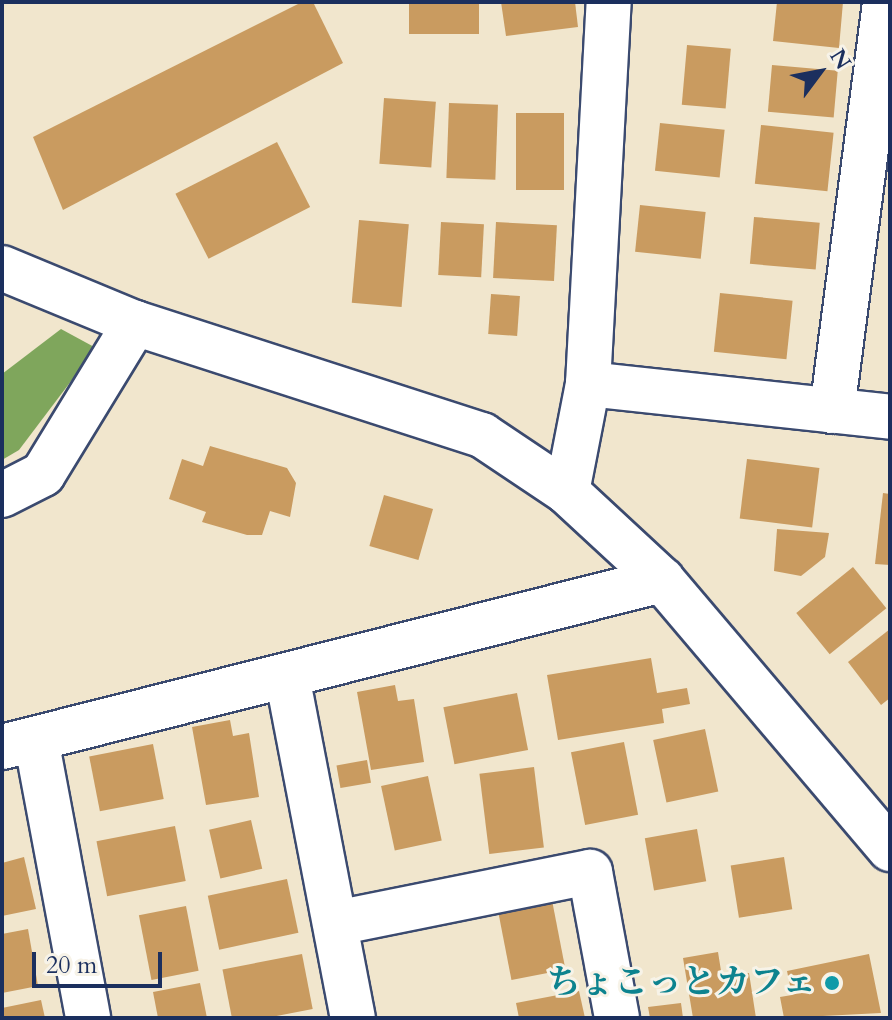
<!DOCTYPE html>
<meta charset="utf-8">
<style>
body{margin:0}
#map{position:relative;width:892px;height:1020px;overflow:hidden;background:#f1e6cd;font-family:Cardo,"Noto Serif JP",serif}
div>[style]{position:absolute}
.forest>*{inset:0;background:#7fa65c}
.building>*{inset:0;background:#c99b60;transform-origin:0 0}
.roads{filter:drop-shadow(2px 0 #3b4a6f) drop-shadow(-2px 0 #3b4a6f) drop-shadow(0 2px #3b4a6f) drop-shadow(0 -2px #3b4a6f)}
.minor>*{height:44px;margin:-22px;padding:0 22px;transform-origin:22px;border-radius:22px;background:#fff}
.dots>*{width:22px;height:22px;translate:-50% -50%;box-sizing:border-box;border:4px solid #f7f3e8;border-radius:50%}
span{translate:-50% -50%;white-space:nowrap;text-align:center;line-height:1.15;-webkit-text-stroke:6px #f7f3e8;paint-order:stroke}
.culture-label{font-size:34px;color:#0d838f;font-weight:700}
.right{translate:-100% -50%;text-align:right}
.frame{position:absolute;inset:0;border:4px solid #1b2f5e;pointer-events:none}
.north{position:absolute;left:780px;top:32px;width:80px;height:80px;-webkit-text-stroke:6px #f7f3e8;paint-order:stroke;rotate:58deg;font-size:22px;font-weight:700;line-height:32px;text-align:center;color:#1b2f5e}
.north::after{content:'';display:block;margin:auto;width:28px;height:36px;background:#1b2f5e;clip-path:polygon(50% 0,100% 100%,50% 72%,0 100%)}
.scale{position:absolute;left:32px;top:952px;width:130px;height:36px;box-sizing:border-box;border:4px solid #1b2f5e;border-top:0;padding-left:10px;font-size:24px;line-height:28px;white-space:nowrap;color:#1b2f5e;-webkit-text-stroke:6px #f7f3e8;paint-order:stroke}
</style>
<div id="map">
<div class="forest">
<div style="clip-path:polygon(61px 329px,96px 348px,19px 450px,2px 460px,2px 374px)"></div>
</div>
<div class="building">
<div style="clip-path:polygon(302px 2px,313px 2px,343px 63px,63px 210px,33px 137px)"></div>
<div style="left:409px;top:2px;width:70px;height:32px"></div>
<div style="clip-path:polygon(501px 2px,575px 2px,578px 27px,506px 36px)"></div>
<div style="clip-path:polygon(777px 2px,843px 2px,839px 48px,773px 41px)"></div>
<div style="left:687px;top:45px;width:44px;height:60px;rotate:5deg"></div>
<div style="left:772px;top:65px;width:66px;height:47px;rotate:5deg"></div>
<div style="left:384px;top:98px;width:52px;height:66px;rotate:4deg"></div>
<div style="left:449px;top:103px;width:49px;height:75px;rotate:2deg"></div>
<div style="left:516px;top:113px;width:48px;height:77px"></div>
<div style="left:660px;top:123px;width:65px;height:48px;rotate:6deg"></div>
<div style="left:761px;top:125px;width:73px;height:59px;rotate:6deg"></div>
<div style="left:277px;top:142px;width:73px;height:114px;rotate:63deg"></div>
<div style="left:640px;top:205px;width:66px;height:47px;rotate:6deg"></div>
<div style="left:754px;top:217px;width:66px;height:47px;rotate:5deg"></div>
<div style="left:359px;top:220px;width:50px;height:83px;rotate:5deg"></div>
<div style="left:441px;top:222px;width:43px;height:53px;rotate:3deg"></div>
<div style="left:496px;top:222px;width:61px;height:56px;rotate:3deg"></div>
<div style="left:720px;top:293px;width:73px;height:59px;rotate:6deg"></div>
<div style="left:491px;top:294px;width:29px;height:40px;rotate:4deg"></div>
<div style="clip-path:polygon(210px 446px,287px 468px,296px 483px,290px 517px,270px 511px,262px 535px,247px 535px,202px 522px,206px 512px,169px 499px,182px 459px,203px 466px)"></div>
<div style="left:747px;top:459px;width:73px;height:60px;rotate:7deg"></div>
<div style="clip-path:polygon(883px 493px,890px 494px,890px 565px,875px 564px)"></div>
<div style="left:384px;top:495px;width:51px;height:53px;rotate:16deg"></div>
<div style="clip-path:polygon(777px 529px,829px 533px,825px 557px,801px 576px,774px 571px)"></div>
<div style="left:853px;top:567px;width:53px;height:73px;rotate:51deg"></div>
<div style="clip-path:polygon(890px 629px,890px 698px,881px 705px,848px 662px)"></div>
<div style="clip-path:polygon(651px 658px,657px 693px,687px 688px,690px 704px,662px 709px,664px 723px,558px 740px,547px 675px)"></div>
<div style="clip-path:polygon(395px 685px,398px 701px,414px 699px,424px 762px,371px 770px,357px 692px)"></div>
<div style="left:517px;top:693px;width:58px;height:75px;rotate:79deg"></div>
<div style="clip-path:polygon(230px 720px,233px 736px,249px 733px,259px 797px,206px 805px,192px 727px)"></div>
<div style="left:705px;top:729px;width:64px;height:53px;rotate:78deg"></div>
<div style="left:624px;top:742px;width:74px;height:54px;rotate:79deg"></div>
<div style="left:153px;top:744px;width:56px;height:65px;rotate:79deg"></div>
<div style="left:367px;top:760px;width:23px;height:31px;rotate:80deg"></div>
<div style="left:534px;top:767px;width:81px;height:55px;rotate:83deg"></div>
<div style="left:428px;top:776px;width:66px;height:48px;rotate:78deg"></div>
<div style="left:251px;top:820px;width:50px;height:43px;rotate:77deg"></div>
<div style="left:175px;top:826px;width:56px;height:80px;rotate:79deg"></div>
<div style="left:697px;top:829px;width:53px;height:53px;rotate:80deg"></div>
<div style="clip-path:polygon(24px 857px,36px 909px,2px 916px,2px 863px)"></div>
<div style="left:784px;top:857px;width:53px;height:54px;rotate:81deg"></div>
<div style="left:287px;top:879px;width:55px;height:81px;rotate:78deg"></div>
<div style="left:550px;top:890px;width:81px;height:55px;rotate:79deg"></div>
<div style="left:186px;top:906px;width:66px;height:48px;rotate:79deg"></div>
<div style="clip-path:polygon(28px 929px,38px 986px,2px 993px,2px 934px)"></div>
<div style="clip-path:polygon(718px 952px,722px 977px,749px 973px,756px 1018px,693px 1018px,683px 958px)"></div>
<div style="left:302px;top:954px;width:56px;height:81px;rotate:79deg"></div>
<div style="clip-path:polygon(869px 954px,881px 1013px,784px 1018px,780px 997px,792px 995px,787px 971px)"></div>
<div style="clip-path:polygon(200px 983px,207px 1018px,158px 1018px,153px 992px)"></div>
<div style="clip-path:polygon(579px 991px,585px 1018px,519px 1018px,516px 1003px)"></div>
<div style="clip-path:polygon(41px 1000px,45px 1018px,2px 1018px,2px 1008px)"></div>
<div style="clip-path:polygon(681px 1003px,683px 1018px,650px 1018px,648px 1007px)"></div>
</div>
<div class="roads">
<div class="minor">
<div style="left:2px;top:268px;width:144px;rotate:22.5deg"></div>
<div style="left:135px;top:323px;width:365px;rotate:17.9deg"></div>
<div style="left:482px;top:435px;width:102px;rotate:33.8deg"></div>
<div style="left:567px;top:492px;width:129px;rotate:42.8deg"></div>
<div style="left:662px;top:580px;width:353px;rotate:49.7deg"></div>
<div style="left:588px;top:384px;width:304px;rotate:6.2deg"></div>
<div style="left:832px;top:411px;width:412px;rotate:-82.6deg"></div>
<div style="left:567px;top:492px;width:110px;rotate:-79deg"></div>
<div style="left:588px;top:384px;width:383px;rotate:-86.9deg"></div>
<div style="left:2px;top:495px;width:46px;rotate:-27.1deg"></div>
<div style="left:43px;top:474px;width:177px;rotate:-58.6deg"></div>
<div style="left:288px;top:681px;width:343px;rotate:79.1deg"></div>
<div style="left:36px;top:739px;width:284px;rotate:79.4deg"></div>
<div style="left:2px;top:747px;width:681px;rotate:-14.2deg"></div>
<div style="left:336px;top:923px;width:259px;rotate:-11.4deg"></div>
<div style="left:590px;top:872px;width:148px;rotate:79.5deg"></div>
</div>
</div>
<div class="dots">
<div style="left:832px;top:983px;background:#0f9aa8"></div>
</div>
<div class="culture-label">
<span class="right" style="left:816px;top:983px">ちょこっとカフェ</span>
</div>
<div class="frame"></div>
<div class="north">N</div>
<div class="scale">20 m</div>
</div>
